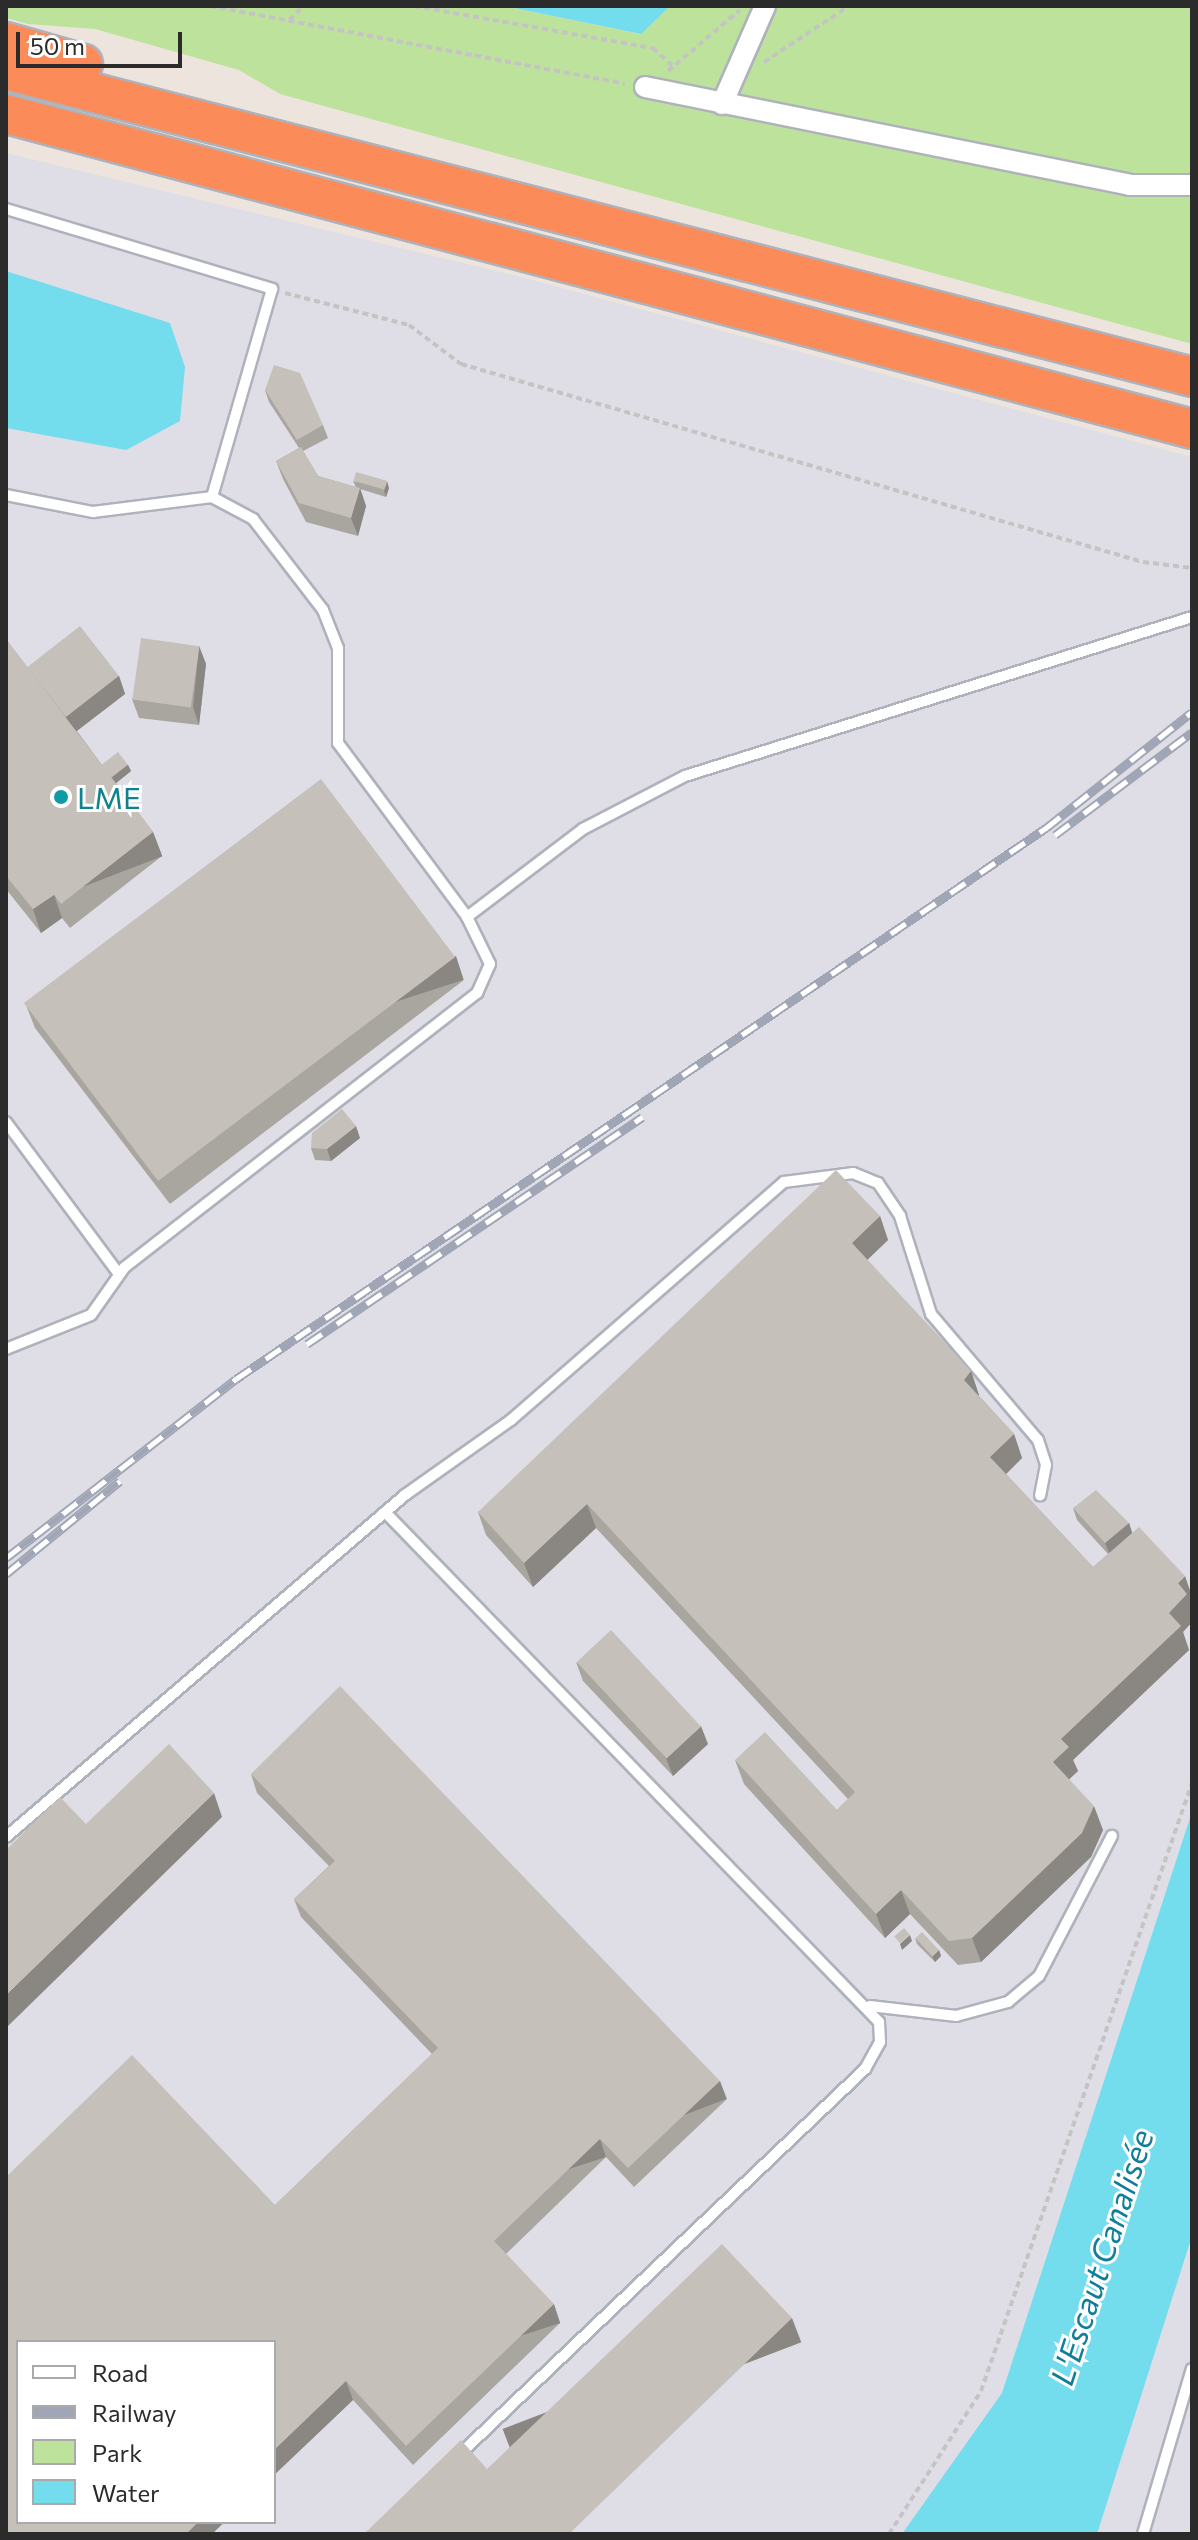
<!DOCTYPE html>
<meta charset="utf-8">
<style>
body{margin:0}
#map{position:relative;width:1198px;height:2540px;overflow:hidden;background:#ede4de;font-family:Commissioner,sans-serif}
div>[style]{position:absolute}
.industrial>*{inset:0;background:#dfdee6}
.green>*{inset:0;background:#bde29b}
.water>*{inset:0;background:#73dced}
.path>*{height:4px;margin-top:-2px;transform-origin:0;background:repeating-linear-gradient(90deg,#c4c4c4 0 6px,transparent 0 10px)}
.roads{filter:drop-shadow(2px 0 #aeb2bb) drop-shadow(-2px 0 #aeb2bb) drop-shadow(0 2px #aeb2bb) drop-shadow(0 -2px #aeb2bb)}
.lane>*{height:10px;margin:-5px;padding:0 5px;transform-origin:5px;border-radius:5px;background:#fff}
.street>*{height:20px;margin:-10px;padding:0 10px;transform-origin:10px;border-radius:10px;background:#fff}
.highway>*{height:38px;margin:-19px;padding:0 19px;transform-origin:19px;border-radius:19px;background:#fc8b5a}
.rail>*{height:9px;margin-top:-4.5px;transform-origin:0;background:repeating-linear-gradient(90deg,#fff 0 18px,#a0a6b5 0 36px);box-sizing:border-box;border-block:2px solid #a0a6b5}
.wall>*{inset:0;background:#a9a59f}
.shaded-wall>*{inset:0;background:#8a8682;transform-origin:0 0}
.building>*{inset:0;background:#c5c0b9;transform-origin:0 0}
.dots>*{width:22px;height:22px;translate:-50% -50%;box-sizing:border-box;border:4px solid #fff;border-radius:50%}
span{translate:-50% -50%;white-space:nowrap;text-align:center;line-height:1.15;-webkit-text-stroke:6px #fff;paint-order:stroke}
.culture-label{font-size:30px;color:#0d838f}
.left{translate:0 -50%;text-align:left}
.water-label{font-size:32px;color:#107d9b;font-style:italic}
.frame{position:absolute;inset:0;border:8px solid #2b2b2b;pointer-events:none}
.legend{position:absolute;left:16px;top:2340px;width:260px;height:184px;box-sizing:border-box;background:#fff;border:2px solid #aaa;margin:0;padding:10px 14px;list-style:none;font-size:24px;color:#2b2b2b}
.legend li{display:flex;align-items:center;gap:16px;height:40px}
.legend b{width:40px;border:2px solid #aaa}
.scale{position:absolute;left:16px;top:32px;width:166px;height:36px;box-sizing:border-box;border:4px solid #2b2b2b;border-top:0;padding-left:10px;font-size:24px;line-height:28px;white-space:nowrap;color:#2b2b2b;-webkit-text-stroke:6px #fff;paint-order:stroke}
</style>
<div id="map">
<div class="industrial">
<div style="clip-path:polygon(evenodd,6px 153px,521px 277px,1192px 457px,1192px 2534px,6px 2534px,6px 153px,18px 2342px,274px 2342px,274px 2522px,18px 2522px,18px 2342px)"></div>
</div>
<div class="green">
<div style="clip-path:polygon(6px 6px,504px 6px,640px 34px,670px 6px,1192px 6px,1192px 344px,280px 94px,239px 70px,95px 29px,28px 24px,6px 18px)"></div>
</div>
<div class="water">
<div style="clip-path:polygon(504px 6px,670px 6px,641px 34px)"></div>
<div style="clip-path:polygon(6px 271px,170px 323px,185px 367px,180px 421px,126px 450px,6px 428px)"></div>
<div style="clip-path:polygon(1192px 1812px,1192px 2236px,1097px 2534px,902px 2534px,1002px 2393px)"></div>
</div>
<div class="path">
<div style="left:210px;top:6px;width:422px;rotate:10.6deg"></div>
<div style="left:414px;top:6px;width:243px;rotate:10deg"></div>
<div style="left:653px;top:48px;width:28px;rotate:42deg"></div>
<div style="left:289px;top:20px;width:21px;rotate:-43deg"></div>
<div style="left:764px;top:62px;width:102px;rotate:-33.4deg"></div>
<div style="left:668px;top:71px;width:94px;rotate:-40.3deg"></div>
<div style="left:285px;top:293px;width:128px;rotate:14.5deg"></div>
<div style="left:409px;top:325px;width:65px;rotate:36.9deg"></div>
<div style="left:461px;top:364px;width:710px;rotate:16.19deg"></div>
<div style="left:1143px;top:562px;width:49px;rotate:7deg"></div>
<div style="left:889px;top:2534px;width:170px;rotate:-57.2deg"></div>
<div style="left:981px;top:2391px;width:644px;rotate:-70.86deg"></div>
</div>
<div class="roads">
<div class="lane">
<div style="left:6px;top:209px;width:278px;rotate:16.7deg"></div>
<div style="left:272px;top:289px;width:216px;rotate:106.1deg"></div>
<div style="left:212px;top:497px;width:47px;rotate:28.2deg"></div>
<div style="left:253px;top:519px;width:115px;rotate:52.4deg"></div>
<div style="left:323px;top:610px;width:41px;rotate:68.5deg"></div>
<div style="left:338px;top:648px;width:95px;rotate:90deg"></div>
<div style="left:338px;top:743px;width:217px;rotate:53.4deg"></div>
<div style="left:467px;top:917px;width:52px;rotate:63.9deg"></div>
<div style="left:490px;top:964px;width:32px;rotate:114deg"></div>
<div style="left:477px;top:993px;width:447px;rotate:142.1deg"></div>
<div style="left:124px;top:1268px;width:57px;rotate:125.1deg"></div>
<div style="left:91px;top:1315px;width:92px;rotate:158.2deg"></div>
<div style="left:6px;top:495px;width:89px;rotate:11.1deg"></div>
<div style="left:93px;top:512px;width:120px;rotate:-7.2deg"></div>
<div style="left:467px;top:917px;width:146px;rotate:-37.2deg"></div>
<div style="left:583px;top:829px;width:115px;rotate:-27.5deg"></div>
<div style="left:685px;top:776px;width:531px;rotate:-17.41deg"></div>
<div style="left:6px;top:1122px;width:189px;rotate:53.4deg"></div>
<div style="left:385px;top:1512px;width:710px;rotate:45.91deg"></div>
<div style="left:879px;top:2022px;width:20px;rotate:87deg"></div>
<div style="left:880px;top:2042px;width:31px;rotate:119deg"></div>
<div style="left:865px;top:2069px;width:560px;rotate:136.45deg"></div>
<div style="left:6px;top:1837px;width:526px;rotate:-40.6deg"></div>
<div style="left:405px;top:1495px;width:130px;rotate:-35.3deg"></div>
<div style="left:511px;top:1420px;width:362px;rotate:-41.1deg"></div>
<div style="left:784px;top:1182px;width:70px;rotate:-7.4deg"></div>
<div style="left:853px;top:1173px;width:27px;rotate:22deg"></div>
<div style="left:878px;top:1183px;width:40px;rotate:56deg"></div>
<div style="left:900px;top:1216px;width:103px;rotate:72.4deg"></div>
<div style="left:931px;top:1314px;width:165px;rotate:49.7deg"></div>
<div style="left:1038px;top:1440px;width:26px;rotate:72deg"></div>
<div style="left:1046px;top:1465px;width:31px;rotate:101deg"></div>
<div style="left:870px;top:2006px;width:87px;rotate:6.6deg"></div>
<div style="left:956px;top:2016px;width:54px;rotate:-15.1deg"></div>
<div style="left:1008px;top:2002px;width:40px;rotate:-40deg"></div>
<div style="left:1039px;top:1976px;width:158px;rotate:-62.5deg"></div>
<div style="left:1143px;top:2534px;width:172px;rotate:-73.5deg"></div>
</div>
<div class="street">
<div style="left:645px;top:87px;width:494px;rotate:11.4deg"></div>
<div style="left:1129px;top:185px;width:63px"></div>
<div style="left:722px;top:104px;width:107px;rotate:-66.3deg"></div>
</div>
<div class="highway">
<div style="left:6px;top:42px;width:80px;rotate:15.9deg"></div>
<div style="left:6px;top:70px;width:1225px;rotate:14.51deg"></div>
<div style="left:6px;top:114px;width:1227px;rotate:14.87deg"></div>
</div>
</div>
<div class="rail">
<div style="left:1055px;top:835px;width:171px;rotate:-36.9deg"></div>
<div style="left:307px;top:1344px;width:405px;rotate:-34.1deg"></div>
<div style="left:6px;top:1558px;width:291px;rotate:-37.9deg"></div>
<div style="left:236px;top:1379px;width:980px;rotate:-34.23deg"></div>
<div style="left:1046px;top:828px;width:186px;rotate:-38.5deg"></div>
<div style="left:6px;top:1574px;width:147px;rotate:-39.2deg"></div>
</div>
<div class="wall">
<div style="clip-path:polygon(265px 390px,323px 425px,328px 438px,303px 451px,318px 476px,356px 487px,353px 481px,389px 488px,386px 497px,360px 489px,366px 506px,358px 536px,306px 522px,283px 479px,276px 461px,299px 448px,269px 402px)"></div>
<div style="clip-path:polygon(6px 639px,27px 667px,119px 676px,125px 694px,77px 731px,102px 765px,128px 765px,131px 771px,116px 783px,153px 832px,162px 856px,70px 928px,62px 918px,41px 933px,6px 889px)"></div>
<div style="clip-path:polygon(199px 646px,206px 664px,199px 725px,139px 718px,132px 699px)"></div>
<div style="clip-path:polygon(464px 980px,170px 1204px,35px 1028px,26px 1005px)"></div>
<div style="clip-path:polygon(360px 1138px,331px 1161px,315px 1160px,311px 1148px)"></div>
<div style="clip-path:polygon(880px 1216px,888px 1240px,867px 1260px,971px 1371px,979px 1396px,1014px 1434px,1022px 1458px,1006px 1474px,1093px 1567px,1108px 1554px,1077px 1520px,1073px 1508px,1129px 1523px,1132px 1533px,1191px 1603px,1192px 1606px,1192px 1622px,1183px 1632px,1189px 1650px,1073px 1760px,1078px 1771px,1069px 1779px,1103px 1830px,1091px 1857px,981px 1962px,958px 1965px,910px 1914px,885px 1938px,744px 1784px,735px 1760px,837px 1810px,848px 1799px,596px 1528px,533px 1587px,486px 1535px,478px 1512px)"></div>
<div style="clip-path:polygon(576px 1662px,708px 1744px,673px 1776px,583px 1681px)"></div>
<div style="clip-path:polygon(251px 1774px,727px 2099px,634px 2187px,606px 2157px,506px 2254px,560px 2323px,413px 2465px,353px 2400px,212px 2534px,6px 2534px,275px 2205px,432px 2054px,301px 1917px,294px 1899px,329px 1866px,257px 1793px)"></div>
<div style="clip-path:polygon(915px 1938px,939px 1950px,941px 1956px,935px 1962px,917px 1944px)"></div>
</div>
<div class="shaded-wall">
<div style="clip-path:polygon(387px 481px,389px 488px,386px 497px,384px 491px)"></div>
<div style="clip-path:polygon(360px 488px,366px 506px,358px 536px,351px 518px)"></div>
<div style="clip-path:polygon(199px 646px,206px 664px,199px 725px,193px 707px)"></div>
<div style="clip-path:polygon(119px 676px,125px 694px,70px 736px,64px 718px)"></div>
<div style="clip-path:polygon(128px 765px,131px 771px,110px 788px,107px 781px)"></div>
<div style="left:153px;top:832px;width:26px;height:117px;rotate:69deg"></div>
<div style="clip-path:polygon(54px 895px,62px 918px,41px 933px,33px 909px)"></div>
<div style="left:456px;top:956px;width:25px;height:370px;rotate:72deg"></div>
<div style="clip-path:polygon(356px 1126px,360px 1138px,331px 1161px,327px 1149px)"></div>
<div style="clip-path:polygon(880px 1216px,888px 1240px,860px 1267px,852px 1243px)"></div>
<div style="clip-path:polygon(971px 1371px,979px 1395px,972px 1404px,964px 1380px)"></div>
<div style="clip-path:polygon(1014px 1434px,1022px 1458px,999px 1481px,990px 1457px)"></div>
<div style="clip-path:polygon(587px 1504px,596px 1528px,533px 1587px,524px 1563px)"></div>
<div style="clip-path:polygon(1129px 1523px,1133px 1535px,1110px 1555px,1105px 1543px)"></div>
<div style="clip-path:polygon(1185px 1576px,1192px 1596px,1191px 1603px,1192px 1622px,1183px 1632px,1189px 1650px,1073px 1760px,1078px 1771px,1062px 1786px,1053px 1762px,1061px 1739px,1169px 1613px,1178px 1583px)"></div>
<div style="clip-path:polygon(701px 1726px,708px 1744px,673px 1776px,666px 1758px)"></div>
<div style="clip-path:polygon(214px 1793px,222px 1817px,8px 2026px,6px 2019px,6px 1995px)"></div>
<div style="clip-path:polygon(1094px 1806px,1103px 1830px,1091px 1857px,981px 1962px,972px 1938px)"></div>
<div style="clip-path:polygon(901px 1890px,910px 1914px,885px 1938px,876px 1914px)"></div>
<div style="clip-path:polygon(910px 1935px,912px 1941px,902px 1950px,900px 1944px)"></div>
<div style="clip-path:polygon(939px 1950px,941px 1956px,935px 1962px,932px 1956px)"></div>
<div style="left:720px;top:2081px;width:19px;height:127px;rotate:69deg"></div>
<div style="left:600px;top:2139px;width:19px;height:147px;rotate:72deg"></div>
<div style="left:554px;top:2304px;width:20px;height:205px;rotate:72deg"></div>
<div style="left:792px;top:2318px;width:26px;height:310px;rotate:69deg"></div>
<div style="clip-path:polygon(346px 2381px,353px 2400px,274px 2475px,274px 2450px)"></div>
<div style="clip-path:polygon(198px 2522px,224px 2522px,212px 2534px,186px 2534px)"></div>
</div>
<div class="building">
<div style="clip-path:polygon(274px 365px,300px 373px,323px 425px,297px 440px,265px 390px)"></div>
<div style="clip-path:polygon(301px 447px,318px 476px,360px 488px,351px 518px,299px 503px,276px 461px)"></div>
<div style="left:356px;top:472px;width:32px;height:9px;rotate:16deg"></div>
<div style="left:80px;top:626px;width:63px;height:67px;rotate:52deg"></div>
<div style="left:141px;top:638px;width:59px;height:62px;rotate:8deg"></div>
<div style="clip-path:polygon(6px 639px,153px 832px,61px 904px,54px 895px,33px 909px,6px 876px)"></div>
<div style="left:118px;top:752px;width:16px;height:21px;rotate:52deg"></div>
<div style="left:321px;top:779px;width:223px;height:372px;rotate:53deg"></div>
<div style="clip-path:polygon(342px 1109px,356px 1126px,327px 1149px,311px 1148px,312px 1133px)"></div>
<div style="clip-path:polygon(836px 1170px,880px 1216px,852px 1243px,971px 1371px,964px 1380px,1014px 1434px,990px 1457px,1093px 1567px,1139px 1527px,1185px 1576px,1178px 1583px,1187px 1594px,1169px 1613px,1181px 1626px,1061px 1739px,1069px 1747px,1053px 1762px,1094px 1806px,1082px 1833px,972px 1938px,949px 1941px,901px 1890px,876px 1914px,735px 1760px,765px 1732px,837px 1810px,855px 1792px,587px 1504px,524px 1563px,478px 1512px)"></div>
<div style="clip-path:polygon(1096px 1490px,1129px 1523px,1105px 1543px,1073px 1508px)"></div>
<div style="left:611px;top:1630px;width:132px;height:47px;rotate:47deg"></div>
<div style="clip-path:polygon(340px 1686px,720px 2081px,628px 2168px,600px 2139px,494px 2241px,554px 2304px,406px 2446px,346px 2381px,274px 2450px,274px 2342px,18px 2342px,18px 2522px,198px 2522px,186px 2534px,6px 2534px,6px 2177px,132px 2055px,275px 2205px,438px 2048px,294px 1899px,335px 1861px,251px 1774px)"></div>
<div style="clip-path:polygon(169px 1744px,214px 1793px,6px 1995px,6px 1850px,60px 1797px,86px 1824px)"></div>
<div style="left:904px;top:1928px;width:9px;height:13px;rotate:49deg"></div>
<div style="left:922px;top:1932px;width:25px;height:9px;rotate:47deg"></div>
<div style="clip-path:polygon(722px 2244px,792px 2318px,569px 2534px,364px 2534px,461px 2440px,487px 2469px)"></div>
</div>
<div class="dots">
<div style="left:61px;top:797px;background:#0f9aa8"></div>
</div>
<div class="culture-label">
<span class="left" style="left:77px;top:797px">LME</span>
</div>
<div class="water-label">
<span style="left:1101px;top:2257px;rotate:-72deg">L'Escaut Canalisée</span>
</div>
<div class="frame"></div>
<ul class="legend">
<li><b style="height:10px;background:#fff"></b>Road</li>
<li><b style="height:10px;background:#a0a6b5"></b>Railway</li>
<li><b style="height:22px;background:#bde29b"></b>Park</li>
<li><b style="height:22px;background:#73dced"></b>Water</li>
</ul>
<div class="scale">50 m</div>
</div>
